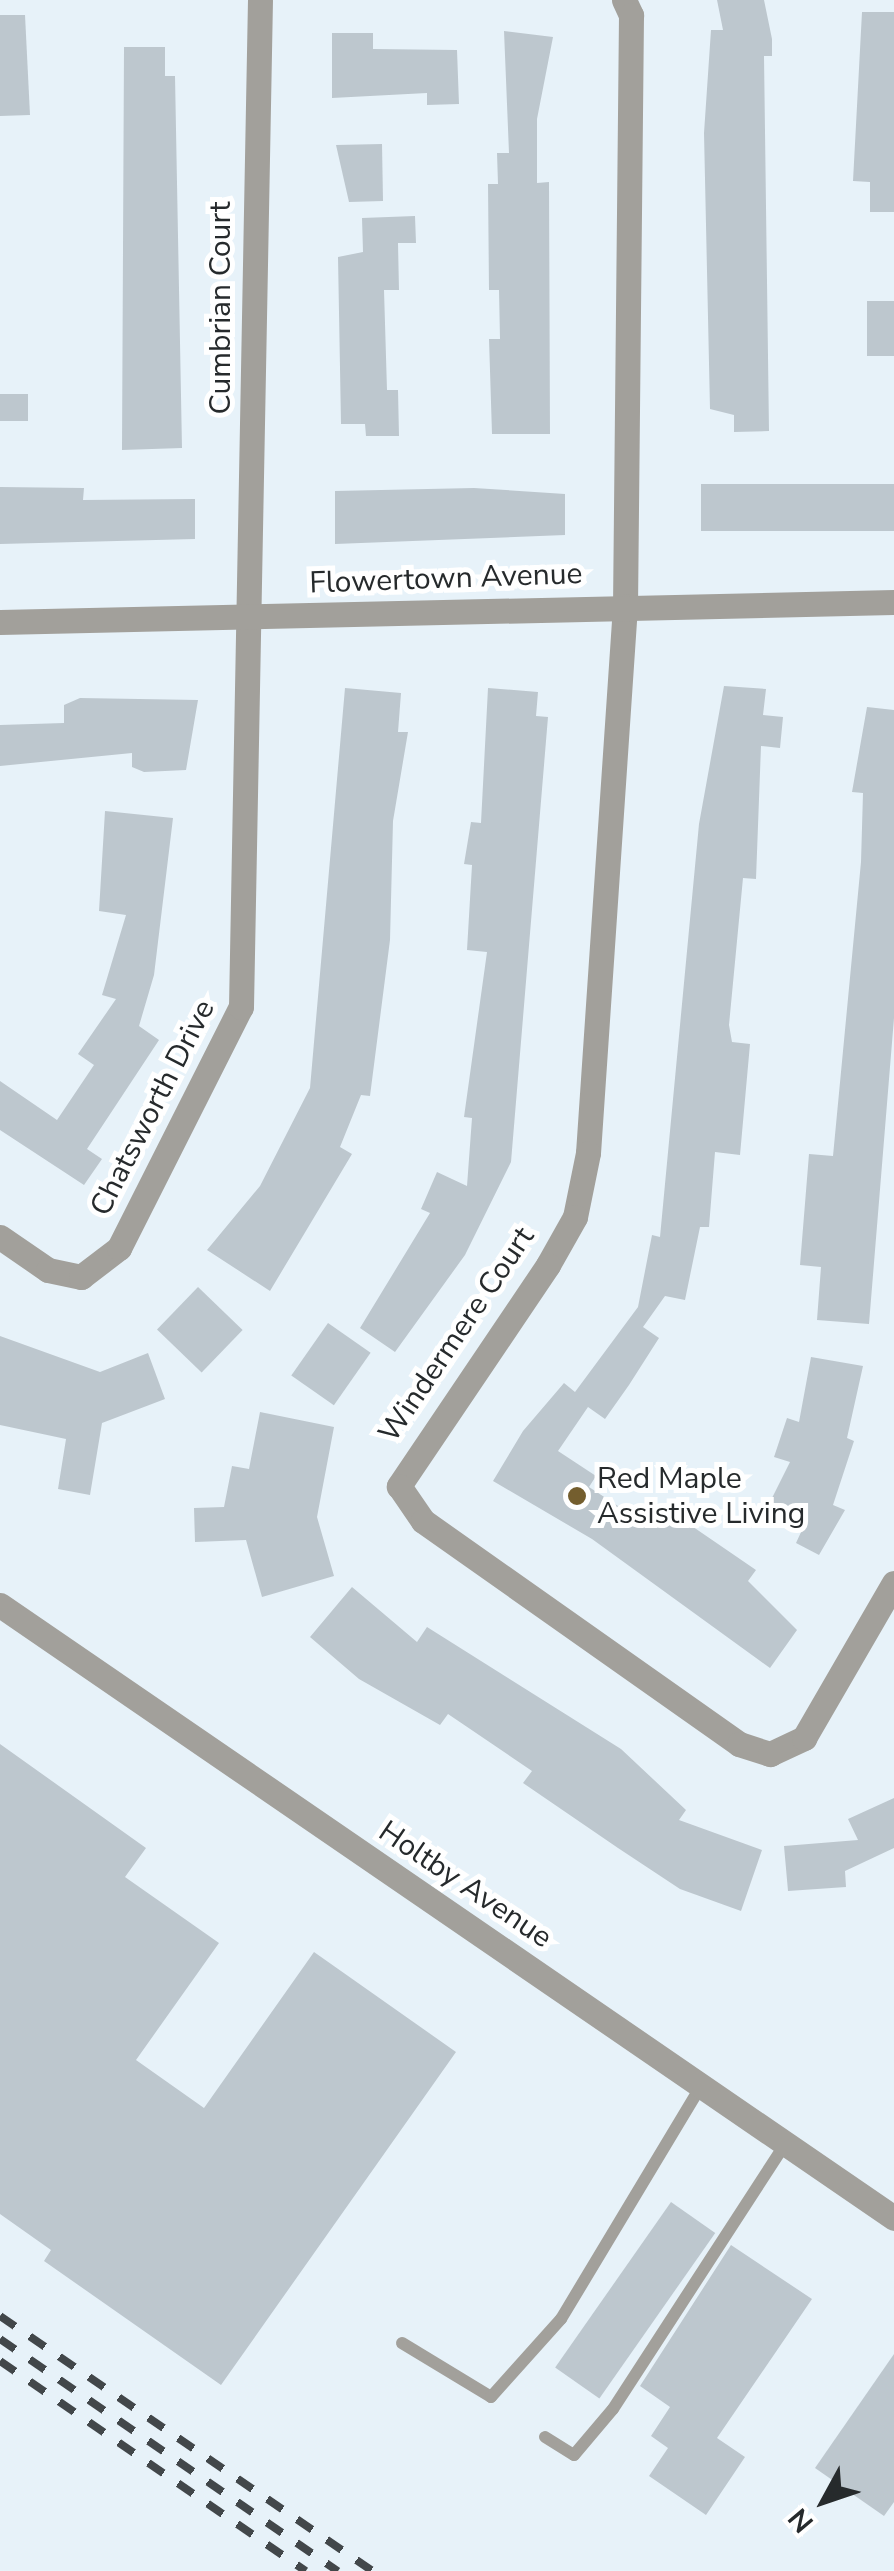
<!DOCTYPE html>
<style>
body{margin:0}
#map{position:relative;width:894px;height:2571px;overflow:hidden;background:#e7f2f9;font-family:"Nunito Sans",sans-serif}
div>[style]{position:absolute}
.building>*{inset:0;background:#bdc7ce;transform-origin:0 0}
.service>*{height:12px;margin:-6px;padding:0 6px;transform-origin:6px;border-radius:6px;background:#a2a09b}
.minor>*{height:25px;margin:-12.5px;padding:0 12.5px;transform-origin:12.5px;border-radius:12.5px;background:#a2a09b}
.tertiary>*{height:25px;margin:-12.5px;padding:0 12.5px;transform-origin:12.5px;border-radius:12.5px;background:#a2a09b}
.rail>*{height:8px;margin-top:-4px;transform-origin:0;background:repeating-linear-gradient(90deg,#42474a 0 18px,transparent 0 36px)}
.dots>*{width:28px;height:28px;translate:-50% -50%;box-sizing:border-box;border:5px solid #fff;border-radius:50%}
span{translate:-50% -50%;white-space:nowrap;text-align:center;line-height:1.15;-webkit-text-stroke:10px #fff;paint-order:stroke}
.street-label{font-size:30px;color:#262a2c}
.poi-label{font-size:30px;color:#262a2c}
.left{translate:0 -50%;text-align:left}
.north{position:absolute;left:774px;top:2451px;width:100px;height:100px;-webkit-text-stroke:8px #fff;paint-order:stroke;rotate:230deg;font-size:28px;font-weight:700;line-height:40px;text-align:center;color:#262a2c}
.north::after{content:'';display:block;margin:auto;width:35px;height:45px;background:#262a2c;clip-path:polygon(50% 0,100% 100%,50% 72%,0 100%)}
</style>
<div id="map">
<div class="building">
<div style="clip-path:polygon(717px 0,764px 0,772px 39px,772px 56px,764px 56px,769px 431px,734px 432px,734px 415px,710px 409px,704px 133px,711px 30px,723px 30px)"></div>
<div style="clip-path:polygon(862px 12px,894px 12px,894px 212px,870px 212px,870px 182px,853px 181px)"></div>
<div style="clip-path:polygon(0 15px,25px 15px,30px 115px,0 116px)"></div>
<div style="clip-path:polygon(504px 31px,553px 37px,537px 119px,537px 183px,549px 182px,550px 434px,492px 434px,489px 339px,500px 339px,499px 290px,489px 290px,488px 184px,498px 184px,497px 153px,509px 153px)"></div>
<div style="clip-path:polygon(332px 33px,373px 33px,373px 49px,457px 50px,459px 104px,427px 105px,427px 93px,332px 98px)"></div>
<div style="clip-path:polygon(124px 47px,165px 47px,165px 76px,175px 76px,182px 448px,122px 450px)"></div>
<div style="clip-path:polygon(382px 144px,383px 201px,349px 202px,336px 145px)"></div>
<div style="clip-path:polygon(415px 216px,416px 243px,398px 243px,399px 290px,384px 290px,387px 390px,398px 390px,399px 436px,366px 436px,365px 424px,341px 424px,338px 257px,363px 252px,362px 218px)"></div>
<div style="left:867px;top:301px;width:27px;height:55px"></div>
<div style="left:0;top:394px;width:28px;height:27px"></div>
<div style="left:894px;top:484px;width:47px;height:193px;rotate:90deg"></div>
<div style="clip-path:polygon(0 487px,84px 488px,83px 500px,195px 499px,195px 539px,0 544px)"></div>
<div style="clip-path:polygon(474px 488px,565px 494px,565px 535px,335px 544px,335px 491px)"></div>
<div style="clip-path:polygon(724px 686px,766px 689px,763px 715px,783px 717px,780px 748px,761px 746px,756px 879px,743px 878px,729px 1025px,732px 1042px,750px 1044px,740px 1155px,715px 1152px,709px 1227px,700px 1227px,685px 1300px,665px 1296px,643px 1327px,659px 1338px,629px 1385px,605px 1419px,588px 1407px,558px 1451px,596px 1476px,589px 1487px,650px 1527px,664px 1507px,756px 1570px,748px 1581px,797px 1630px,770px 1668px,592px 1539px,493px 1481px,523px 1431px,564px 1383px,575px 1392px,638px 1307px,652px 1235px,660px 1237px,699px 824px)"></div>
<div style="clip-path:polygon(345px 688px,401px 693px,398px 732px,408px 732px,393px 821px,390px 940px,370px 1096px,361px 1095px,340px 1147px,352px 1154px,270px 1291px,207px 1250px,260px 1186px,310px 1088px)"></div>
<div style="clip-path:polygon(488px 688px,538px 692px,536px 716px,548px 717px,511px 1162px,465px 1255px,395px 1352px,360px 1328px,430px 1213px,421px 1209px,437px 1172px,467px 1186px,472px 1118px,464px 1117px,487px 952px,467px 950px,472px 865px,464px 864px,471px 822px,481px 823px)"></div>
<div style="clip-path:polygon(80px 698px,198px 700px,186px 770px,144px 772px,132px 767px,132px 753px,0 766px,0 725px,64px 723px,64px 705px)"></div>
<div style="clip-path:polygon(867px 707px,894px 710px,894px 1018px,869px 1324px,817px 1320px,821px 1267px,800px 1265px,809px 1154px,833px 1156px,861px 862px,863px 793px,852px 792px)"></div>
<div style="clip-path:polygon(105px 811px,173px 818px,154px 975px,139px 1026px,159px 1040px,87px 1149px,102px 1159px,84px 1185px,0 1130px,0 1081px,57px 1120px,94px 1065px,78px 1054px,116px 999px,102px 995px,126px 915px,99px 911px)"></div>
<div style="left:198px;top:1287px;width:62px;height:59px;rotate:44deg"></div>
<div style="left:328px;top:1323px;width:52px;height:64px;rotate:35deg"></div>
<div style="clip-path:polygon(0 1336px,100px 1372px,148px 1353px,165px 1399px,102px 1423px,90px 1495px,58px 1489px,66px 1439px,0 1425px)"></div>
<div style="clip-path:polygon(811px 1357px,863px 1366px,847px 1438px,854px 1441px,833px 1505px,845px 1510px,819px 1555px,796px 1543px,802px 1530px,765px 1512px,790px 1462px,774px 1457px,787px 1418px,799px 1422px)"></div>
<div style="clip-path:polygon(260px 1412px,334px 1427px,317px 1517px,334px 1576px,262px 1597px,246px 1540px,195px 1542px,194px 1508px,224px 1507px,232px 1466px,249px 1469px)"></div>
<div style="clip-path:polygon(352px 1587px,417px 1642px,427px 1627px,621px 1749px,686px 1810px,679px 1820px,762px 1850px,741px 1911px,680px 1889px,618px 1848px,523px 1783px,532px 1771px,448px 1714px,440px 1725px,359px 1679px,310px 1637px)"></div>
<div style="clip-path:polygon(0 1744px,146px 1848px,125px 1877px,219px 1943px,136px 2060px,204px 2108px,314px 1952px,456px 2052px,221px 2385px,44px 2261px,51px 2250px,0 2214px)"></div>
<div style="clip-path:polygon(894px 1798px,894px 1848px,845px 1871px,846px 1887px,788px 1891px,784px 1846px,858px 1840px,848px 1819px)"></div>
<div style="left:671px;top:2202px;width:54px;height:202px;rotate:35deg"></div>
<div style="clip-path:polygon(731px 2245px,812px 2299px,717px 2438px,745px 2457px,706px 2515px,649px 2476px,668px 2448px,651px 2436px,670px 2407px,640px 2386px)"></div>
<div style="clip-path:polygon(894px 2354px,894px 2502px,884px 2516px,815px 2468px)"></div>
</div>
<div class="service">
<div style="left:402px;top:2343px;width:104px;rotate:31.2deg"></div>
<div style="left:491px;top:2397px;width:105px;rotate:-48.1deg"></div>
<div style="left:561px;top:2319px;width:272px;rotate:-59deg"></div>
<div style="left:545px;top:2437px;width:34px;rotate:32deg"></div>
<div style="left:574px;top:2455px;width:60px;rotate:-49.7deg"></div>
<div style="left:613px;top:2409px;width:316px;rotate:-57deg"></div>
</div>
<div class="minor">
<div style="left:624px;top:0;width:17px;rotate:65deg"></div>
<div style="left:631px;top:15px;width:591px;rotate:90.58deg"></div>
<div style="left:625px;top:606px;width:548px;rotate:93.87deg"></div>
<div style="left:588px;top:1153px;width:65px;rotate:101.5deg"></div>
<div style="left:575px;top:1217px;width:55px;rotate:119.4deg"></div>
<div style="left:548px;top:1265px;width:267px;rotate:124deg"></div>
<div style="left:399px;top:1486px;width:42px;rotate:55.6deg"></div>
<div style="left:423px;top:1521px;width:387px;rotate:35.2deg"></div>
<div style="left:739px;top:1744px;width:33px;rotate:18deg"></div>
<div style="left:770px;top:1754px;width:38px;rotate:-25deg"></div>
<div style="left:804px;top:1738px;width:179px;rotate:-59.9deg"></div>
<div style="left:0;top:1237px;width:58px;rotate:34.5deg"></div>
<div style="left:48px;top:1270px;width:34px;rotate:12deg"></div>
<div style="left:81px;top:1277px;width:48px;rotate:-37.3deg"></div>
<div style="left:119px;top:1248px;width:270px;rotate:-63.2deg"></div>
<div style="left:241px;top:1007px;width:1007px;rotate:-88.92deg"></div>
<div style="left:0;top:1605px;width:1084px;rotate:34.44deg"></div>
</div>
<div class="tertiary">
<div style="left:0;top:622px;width:894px;rotate:-1.28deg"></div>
</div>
<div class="rail">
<div style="left:0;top:2316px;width:452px;rotate:34.4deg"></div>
<div style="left:0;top:2339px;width:410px;rotate:34.5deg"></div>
<div style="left:0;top:2361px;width:371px;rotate:34.5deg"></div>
</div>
<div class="dots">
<div style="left:577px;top:1496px;background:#745e2e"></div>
</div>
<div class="street-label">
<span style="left:221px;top:308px;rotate:-90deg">Cumbrian Court</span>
<span style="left:446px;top:579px;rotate:-2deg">Flowertown Avenue</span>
<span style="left:153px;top:1108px;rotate:-63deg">Chatsworth Drive</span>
<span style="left:457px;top:1335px;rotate:-56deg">Windermere Court</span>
<span style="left:465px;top:1885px;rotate:34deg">Holtby Avenue</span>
</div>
<div class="poi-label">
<span class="left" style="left:597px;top:1496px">Red Maple<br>Assistive Living</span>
</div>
<div class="north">N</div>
</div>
